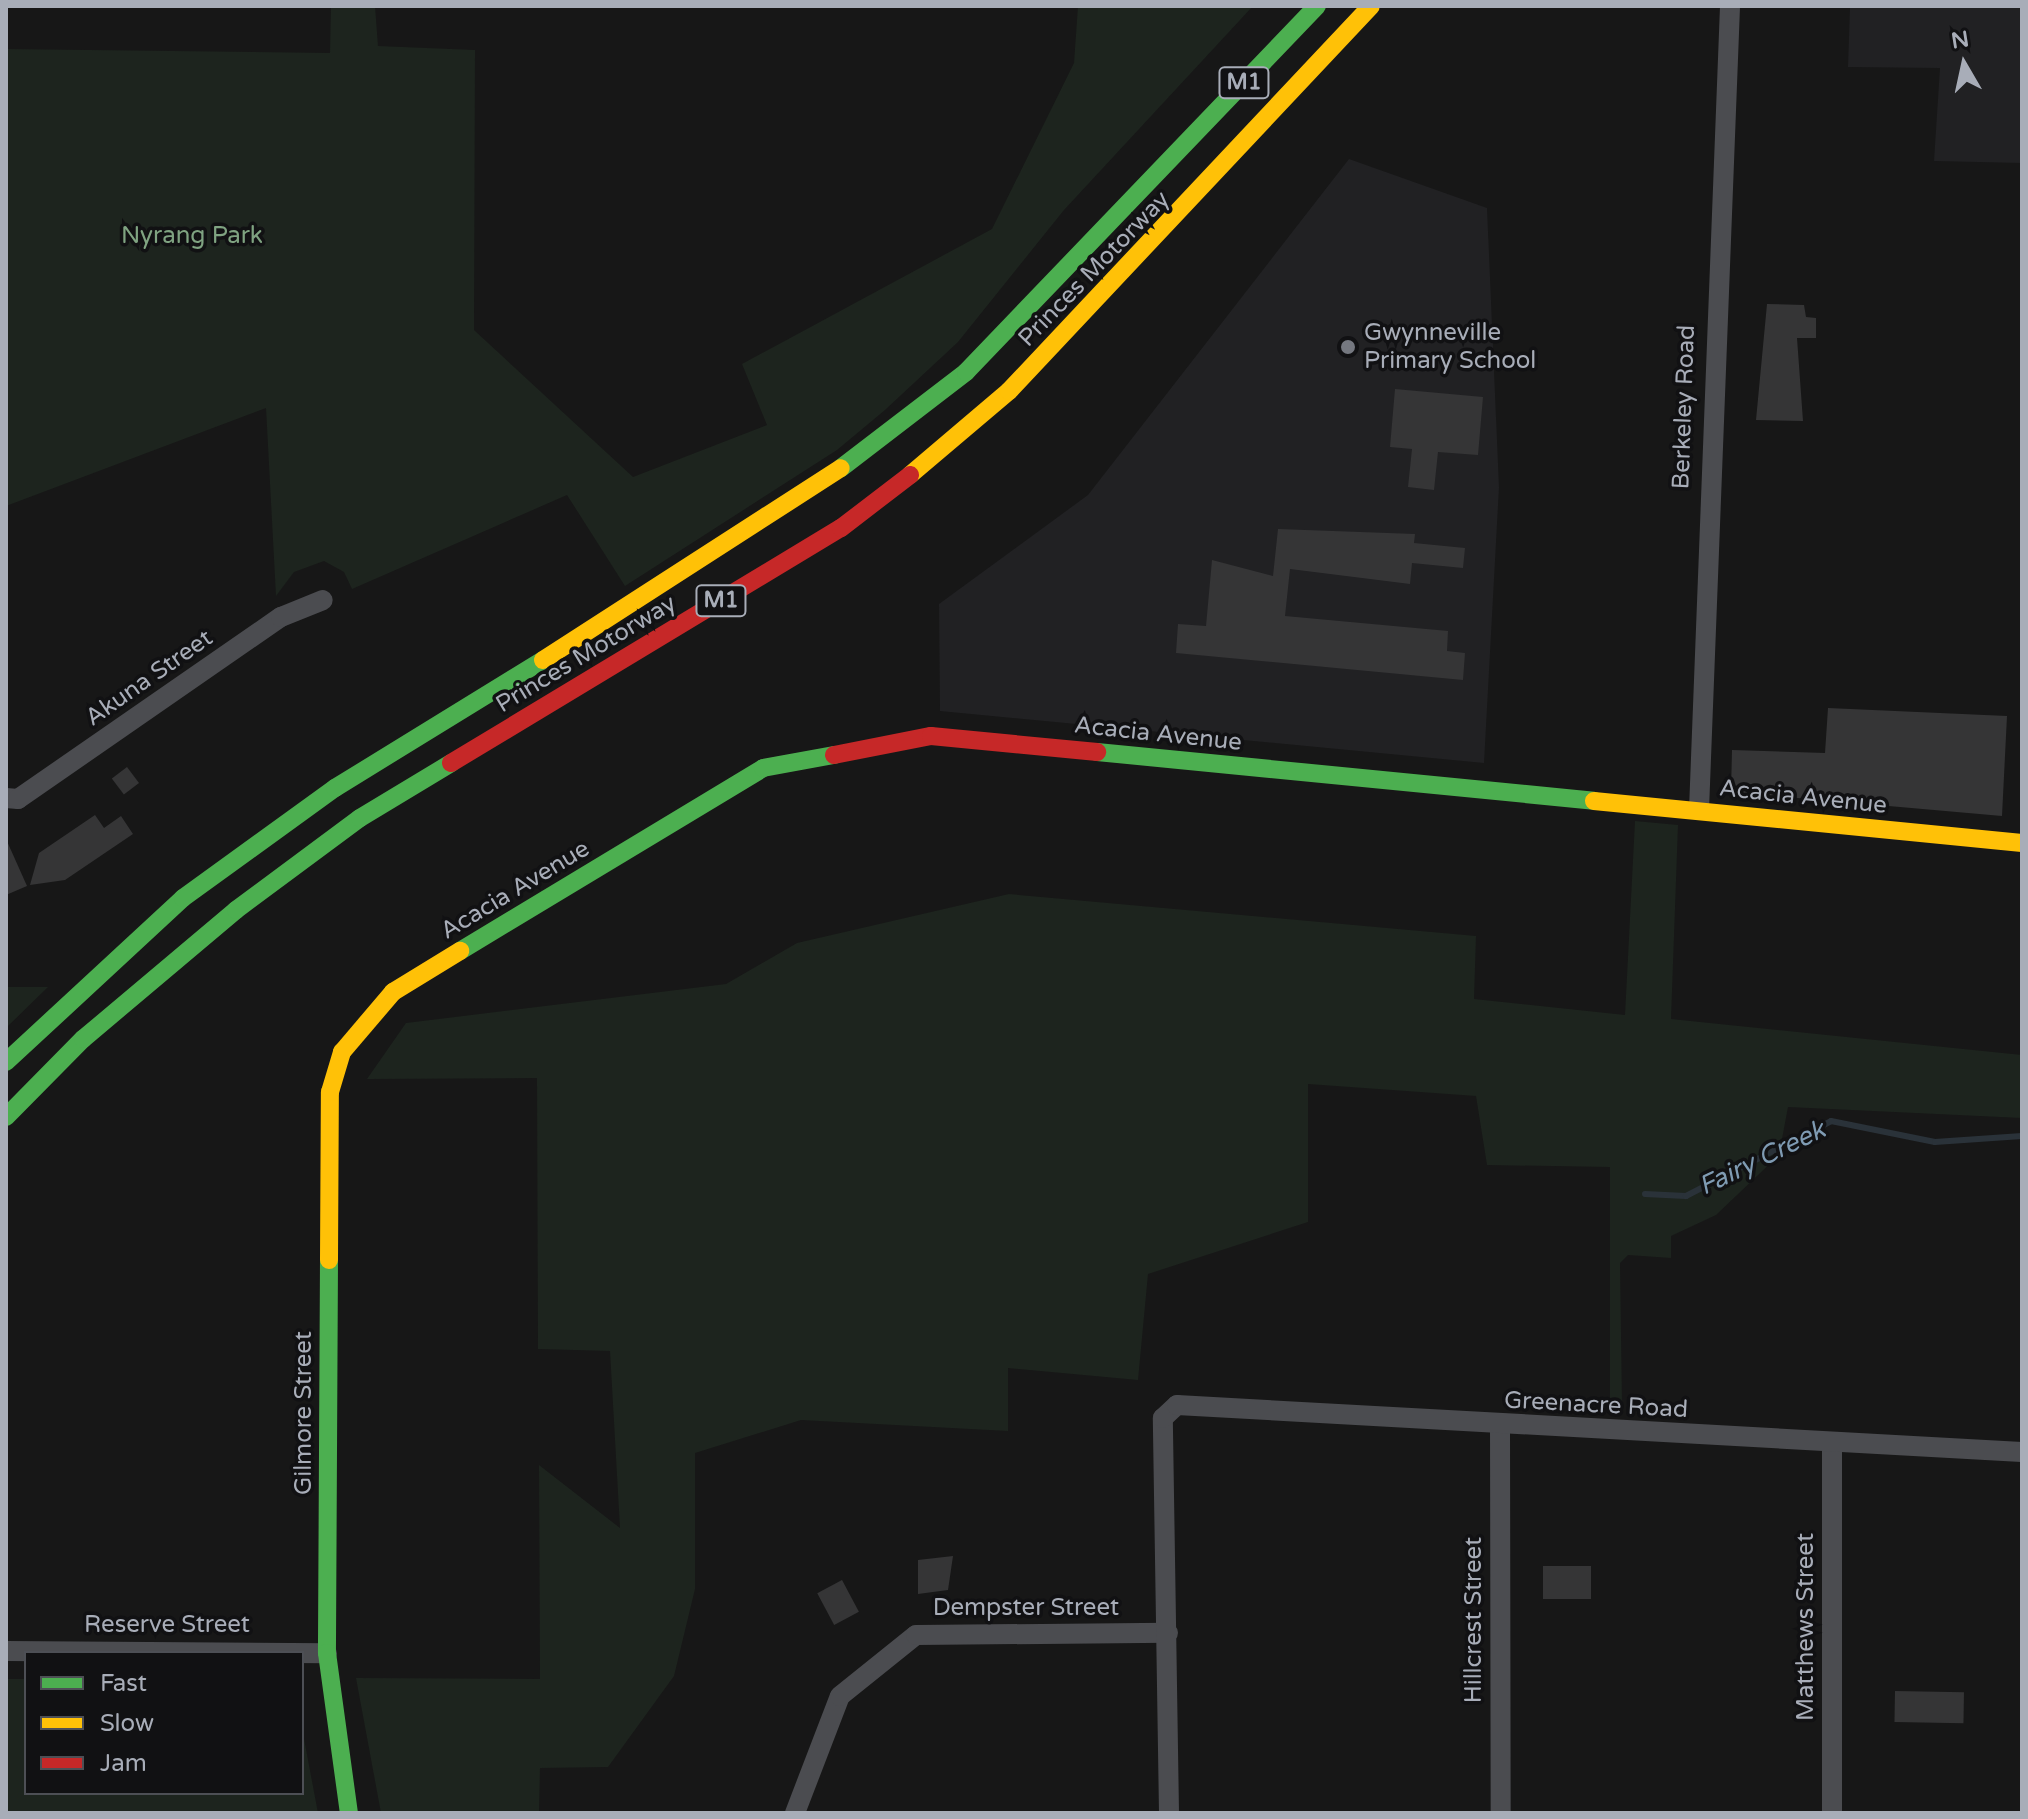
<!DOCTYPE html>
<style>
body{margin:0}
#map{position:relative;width:2028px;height:1819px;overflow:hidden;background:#171717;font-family:"Varela Round",sans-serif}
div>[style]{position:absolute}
.built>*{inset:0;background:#212123}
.green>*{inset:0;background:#1d241e}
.stream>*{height:6px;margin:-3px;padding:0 3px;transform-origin:3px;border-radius:3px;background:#2a3239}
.building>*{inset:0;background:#353536;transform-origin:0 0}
.street>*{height:20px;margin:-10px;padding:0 10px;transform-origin:10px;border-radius:10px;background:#4b4c50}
.fast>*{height:18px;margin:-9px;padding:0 9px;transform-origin:9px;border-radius:9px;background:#4caf50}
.slow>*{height:18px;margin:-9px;padding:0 9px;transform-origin:9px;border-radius:9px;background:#ffc107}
.jam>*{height:18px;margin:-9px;padding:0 9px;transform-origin:9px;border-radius:9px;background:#c62828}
.dots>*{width:22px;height:22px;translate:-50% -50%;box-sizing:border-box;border:4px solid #111113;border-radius:50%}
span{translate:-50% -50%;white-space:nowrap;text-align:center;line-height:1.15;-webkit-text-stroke:7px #111113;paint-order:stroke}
.shield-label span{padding:2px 6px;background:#111113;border:2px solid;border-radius:6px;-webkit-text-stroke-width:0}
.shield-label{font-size:22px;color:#a8adb8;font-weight:700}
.park-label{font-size:24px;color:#7fa381}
.street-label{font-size:24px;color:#a8adb8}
.poi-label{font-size:24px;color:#a8adb8}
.left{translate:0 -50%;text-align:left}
.water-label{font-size:26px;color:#7f9bb3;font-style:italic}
.frame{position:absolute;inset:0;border:8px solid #a8adb8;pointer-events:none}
.legend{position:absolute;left:24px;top:1651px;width:280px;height:144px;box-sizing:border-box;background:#111113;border:2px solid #4d4f55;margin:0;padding:10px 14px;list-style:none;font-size:24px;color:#a8adb8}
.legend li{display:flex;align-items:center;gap:16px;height:40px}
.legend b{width:40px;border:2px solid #4d4f55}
.north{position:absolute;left:1924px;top:24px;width:80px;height:80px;-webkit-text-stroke:6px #111113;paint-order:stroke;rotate:351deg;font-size:22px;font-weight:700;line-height:32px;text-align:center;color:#a8adb8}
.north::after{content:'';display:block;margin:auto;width:28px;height:36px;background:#a8adb8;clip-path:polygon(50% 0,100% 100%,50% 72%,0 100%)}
</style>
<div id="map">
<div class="built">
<div style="clip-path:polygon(1850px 6px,2022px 6px,2022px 163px,1934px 161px,1940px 68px,1848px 67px)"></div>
<div style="clip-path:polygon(1349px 159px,1487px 208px,1499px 487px,1484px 763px,940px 711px,939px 604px,1088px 495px)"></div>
</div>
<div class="green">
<div style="clip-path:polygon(331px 6px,375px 6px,378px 46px,475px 50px,474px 330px,633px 477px,767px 425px,742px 364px,992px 229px,1074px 63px,1078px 6px,1253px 6px,1064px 210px,958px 342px,885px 410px,837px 450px,625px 586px,567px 495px,352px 589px,344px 572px,324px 561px,294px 572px,276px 596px,266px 408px,6px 506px,6px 49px,330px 53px)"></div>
<div style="clip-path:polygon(1635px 821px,1678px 825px,1671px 1019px,2022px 1055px,2022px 1118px,1788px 1107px,1779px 1155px,1716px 1215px,1671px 1236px,1671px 1258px,1628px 1255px,1620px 1263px,1622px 1403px,1610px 1402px,1610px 1167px,1487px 1165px,1476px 1096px,1308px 1084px,1308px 1222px,1148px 1274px,1138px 1380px,1008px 1368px,1008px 1431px,801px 1420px,695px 1453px,695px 1589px,674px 1676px,608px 1767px,540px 1768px,539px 1813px,381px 1813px,356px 1678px,540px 1679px,539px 1465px,620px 1528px,610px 1351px,538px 1349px,537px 1078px,367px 1079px,406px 1023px,726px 984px,797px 943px,1009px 894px,1476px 936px,1474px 999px,1625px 1015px)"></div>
<div style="clip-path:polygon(6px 987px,48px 987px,6px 1028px)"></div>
<div style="clip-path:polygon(6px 1679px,26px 1679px,26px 1793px,302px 1793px,302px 1728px,318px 1813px,6px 1813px)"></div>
</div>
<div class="stream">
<div style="left:1645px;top:1194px;width:41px;rotate:2.8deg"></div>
<div style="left:1686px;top:1196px;width:163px;rotate:-27.3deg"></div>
<div style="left:1831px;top:1121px;width:106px;rotate:11.4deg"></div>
<div style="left:1935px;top:1142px;width:87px;rotate:-3.9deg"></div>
</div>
<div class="building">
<div style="clip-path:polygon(1767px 304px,1804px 305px,1806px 317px,1816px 318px,1816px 338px,1797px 338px,1803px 421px,1756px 420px)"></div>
<div style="clip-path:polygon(1395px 389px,1483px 397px,1478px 455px,1438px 452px,1434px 490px,1408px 487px,1412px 449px,1390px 447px)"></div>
<div style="clip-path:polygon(1278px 529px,1415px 534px,1414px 543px,1465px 548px,1463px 568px,1412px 563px,1410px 584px,1290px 569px,1285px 616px,1448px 631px,1447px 651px,1465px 653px,1463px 680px,1176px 653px,1178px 624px,1206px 626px,1212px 560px,1273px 576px)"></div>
<div style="clip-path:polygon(1828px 708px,2007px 716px,2002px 816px,1731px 792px,1732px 750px,1825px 753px)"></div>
<div style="left:127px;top:767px;width:20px;height:19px;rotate:53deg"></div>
<div style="clip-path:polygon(95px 815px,104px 828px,121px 816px,133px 834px,65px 880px,30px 885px,39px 853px)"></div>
<div style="clip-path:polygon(6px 839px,27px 886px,6px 895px)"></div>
<div style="clip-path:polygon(953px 1556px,948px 1590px,918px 1594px,918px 1560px)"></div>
<div style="left:1543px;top:1566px;width:48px;height:33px"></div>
<div style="left:842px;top:1580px;width:36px;height:28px;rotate:62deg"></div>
<div style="left:1895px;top:1691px;width:69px;height:31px;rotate:1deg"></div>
</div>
<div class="street">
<div style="left:6px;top:798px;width:12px;rotate:5deg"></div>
<div style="left:18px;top:799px;width:320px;rotate:-34.7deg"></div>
<div style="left:281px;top:617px;width:45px;rotate:-22deg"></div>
<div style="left:1699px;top:810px;width:805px;rotate:-87.79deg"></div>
<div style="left:1500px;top:1427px;width:386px;rotate:89.9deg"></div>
<div style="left:1832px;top:1442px;width:371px;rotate:90deg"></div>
<div style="left:6px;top:1651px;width:321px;rotate:0.4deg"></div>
<div style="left:795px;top:1813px;width:125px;rotate:-69deg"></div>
<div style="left:840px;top:1696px;width:97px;rotate:-38.8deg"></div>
<div style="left:916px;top:1635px;width:252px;rotate:-0.5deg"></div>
<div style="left:1169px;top:1813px;width:395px;rotate:-90.9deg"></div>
<div style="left:1163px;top:1418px;width:19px;rotate:-43deg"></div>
<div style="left:1177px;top:1405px;width:846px;rotate:3.18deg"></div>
</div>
<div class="fast">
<div style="left:841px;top:468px;width:158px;rotate:-37.5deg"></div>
<div style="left:966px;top:372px;width:507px;rotate:-46.2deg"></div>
<div style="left:1097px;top:752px;width:499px;rotate:5.6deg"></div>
<div style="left:460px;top:951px;width:354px;rotate:-31.1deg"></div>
<div style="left:763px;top:768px;width:72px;rotate:-10.4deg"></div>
<div style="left:6px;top:1062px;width:241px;rotate:-42.8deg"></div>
<div style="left:183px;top:898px;width:188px;rotate:-35.9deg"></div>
<div style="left:335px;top:788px;width:244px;rotate:-31.6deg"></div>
<div style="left:6px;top:1117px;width:110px;rotate:-45.4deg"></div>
<div style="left:83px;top:1039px;width:200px;rotate:-40.1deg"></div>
<div style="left:236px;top:910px;width:154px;rotate:-36.6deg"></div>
<div style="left:360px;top:818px;width:106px;rotate:-31.1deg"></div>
<div style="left:329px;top:1260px;width:393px;rotate:90.3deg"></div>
<div style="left:327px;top:1653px;width:162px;rotate:82.2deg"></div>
</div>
<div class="slow">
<div style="left:910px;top:475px;width:130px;rotate:-40.3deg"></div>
<div style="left:1009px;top:391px;width:528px;rotate:-46.76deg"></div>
<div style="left:543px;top:660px;width:354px;rotate:-32.8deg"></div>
<div style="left:1594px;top:801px;width:430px;rotate:5.6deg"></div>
<div style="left:329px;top:1260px;width:168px;rotate:-89.7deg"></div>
<div style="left:330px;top:1092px;width:42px;rotate:-73.3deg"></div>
<div style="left:342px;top:1052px;width:79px;rotate:-49.6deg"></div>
<div style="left:393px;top:992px;width:79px;rotate:-31.5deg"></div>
</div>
<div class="jam">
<div style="left:834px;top:755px;width:99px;rotate:-11.1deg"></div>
<div style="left:931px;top:736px;width:167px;rotate:5.5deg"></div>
<div style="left:451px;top:763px;width:455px;rotate:-31.1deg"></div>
<div style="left:841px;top:528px;width:87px;rotate:-37.5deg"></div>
</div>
<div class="dots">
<div style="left:1348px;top:347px;background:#757880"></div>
</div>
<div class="shield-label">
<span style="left:1244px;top:83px">M1</span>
<span style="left:721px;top:601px">M1</span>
</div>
<div class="park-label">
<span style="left:192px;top:236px">Nyrang Park</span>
</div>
<div class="street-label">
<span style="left:1094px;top:269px;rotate:-46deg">Princes Motorway</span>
<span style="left:1684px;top:407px;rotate:-88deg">Berkeley Road</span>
<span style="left:586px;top:654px;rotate:-31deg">Princes Motorway</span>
<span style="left:149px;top:678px;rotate:-35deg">Akuna Street</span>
<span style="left:1158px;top:734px;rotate:6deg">Acacia Avenue</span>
<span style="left:1803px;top:797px;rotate:6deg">Acacia Avenue</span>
<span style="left:515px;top:890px;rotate:-31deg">Acacia Avenue</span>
<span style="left:1596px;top:1405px;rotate:3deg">Greenacre Road</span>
<span style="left:304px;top:1413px;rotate:-90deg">Gilmore Street</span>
<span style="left:1026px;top:1608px">Dempster Street</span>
<span style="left:1474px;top:1620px;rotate:-90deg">Hillcrest Street</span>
<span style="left:167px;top:1625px">Reserve Street</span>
<span style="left:1806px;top:1627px;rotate:-90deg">Matthews Street</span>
</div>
<div class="poi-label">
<span class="left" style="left:1364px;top:347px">Gwynneville<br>Primary School</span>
</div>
<div class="water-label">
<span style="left:1762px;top:1158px;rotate:-26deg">Fairy Creek</span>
</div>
<div class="frame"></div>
<ul class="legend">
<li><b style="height:10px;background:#4caf50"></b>Fast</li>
<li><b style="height:10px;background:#ffc107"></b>Slow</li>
<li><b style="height:10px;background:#c62828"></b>Jam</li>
</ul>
<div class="north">N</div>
</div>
